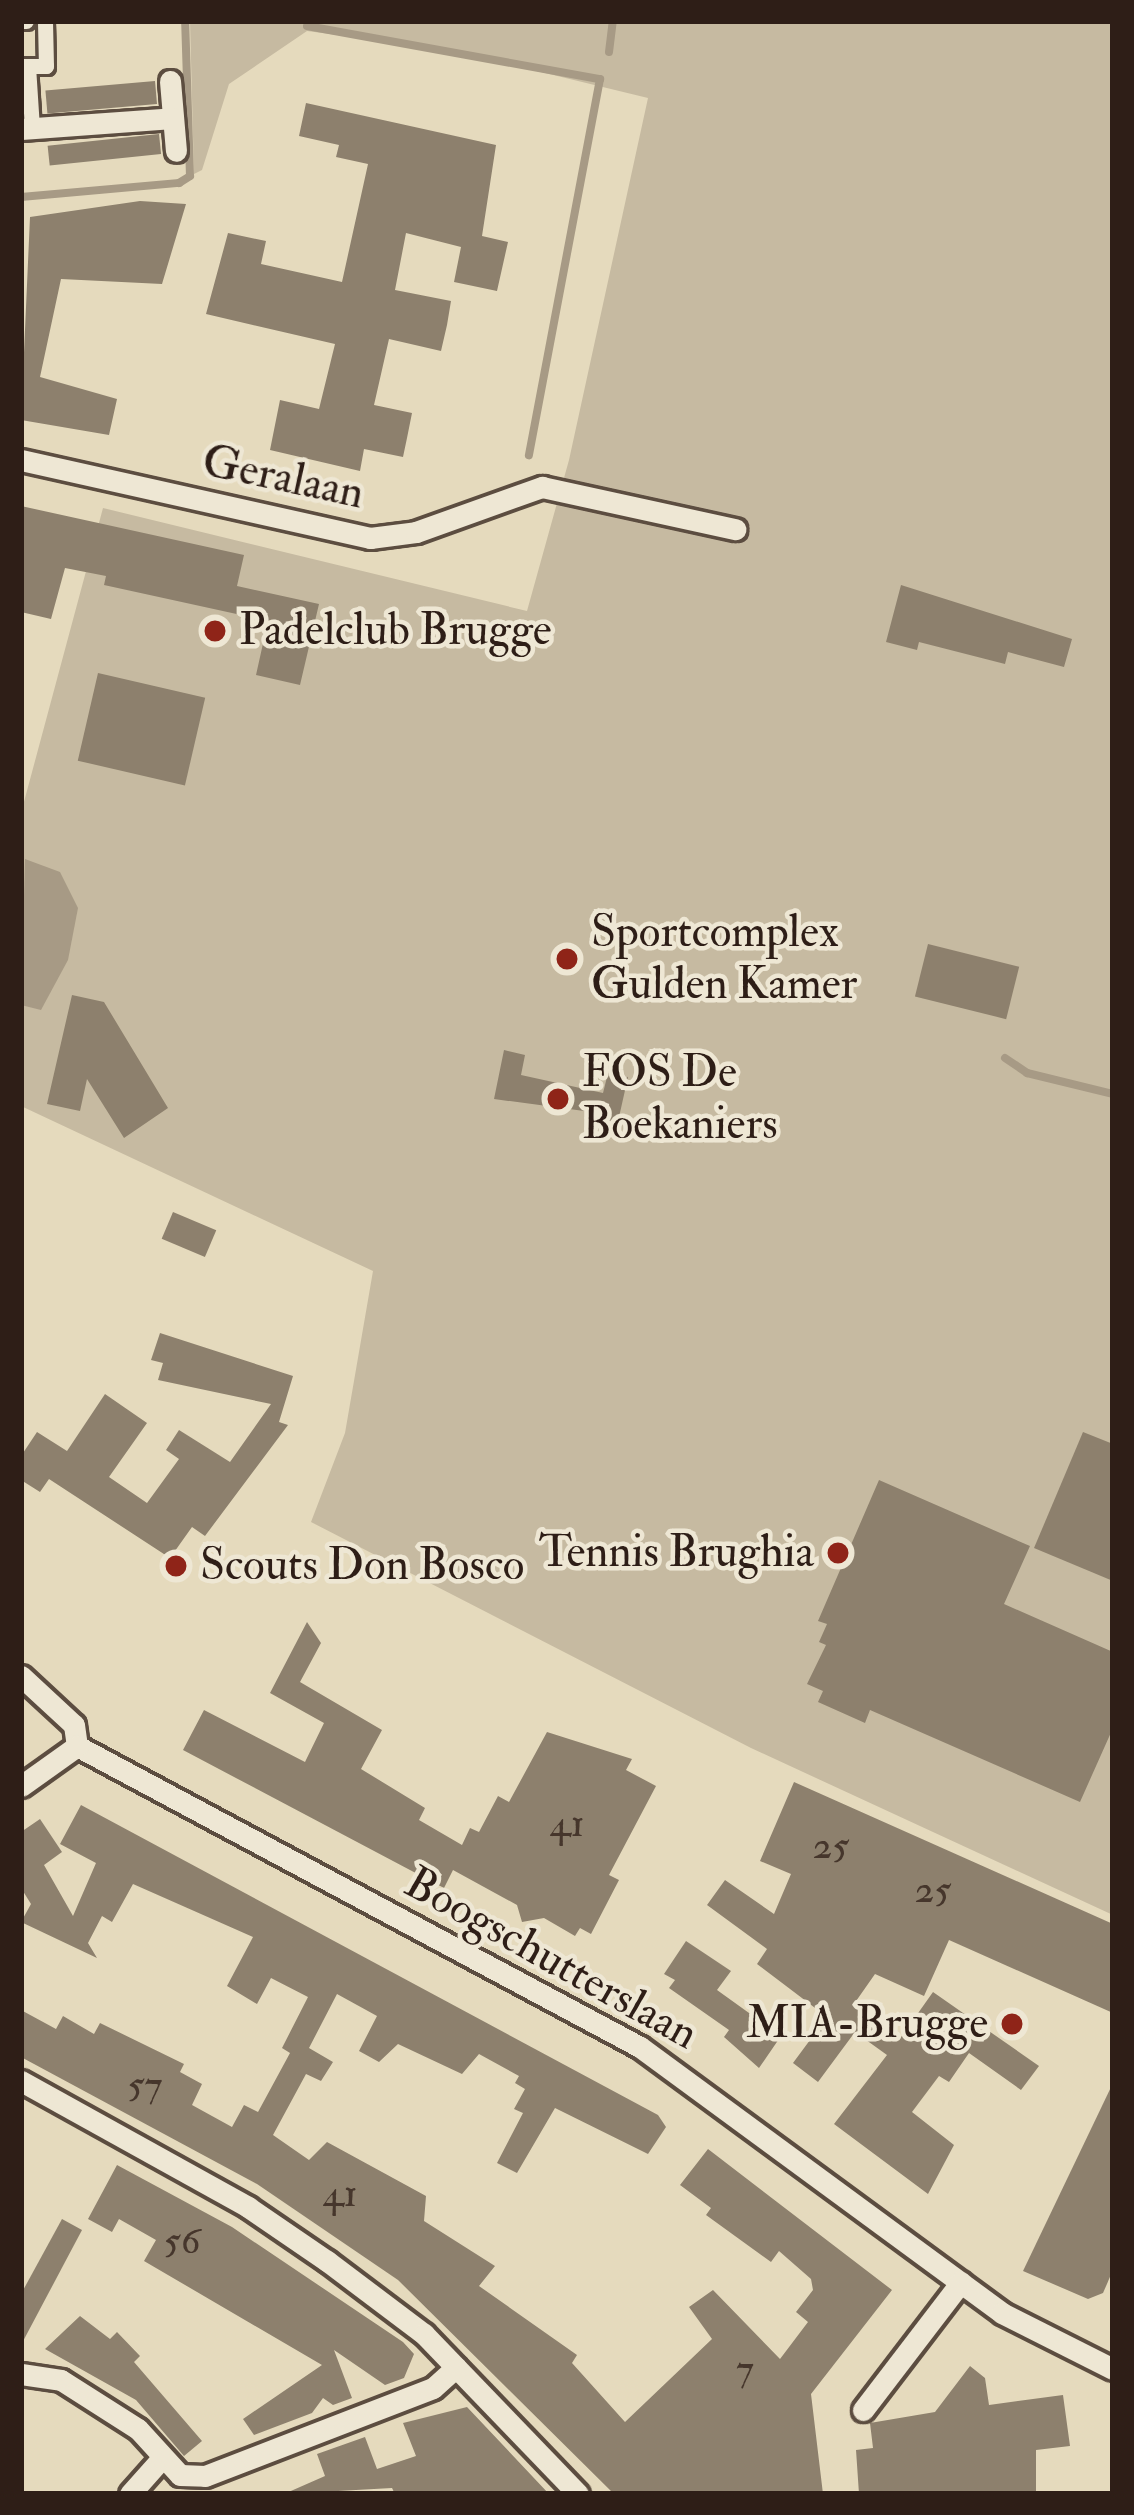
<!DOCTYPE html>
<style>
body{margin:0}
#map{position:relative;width:1134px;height:2515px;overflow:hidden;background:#e5dabd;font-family:"IM FELL Double Pica",serif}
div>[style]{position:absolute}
.green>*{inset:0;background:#c6baa1}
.water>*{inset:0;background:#a79a85}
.stream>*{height:8px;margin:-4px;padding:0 4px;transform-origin:4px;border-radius:4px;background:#a79a85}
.building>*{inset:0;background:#8d806d;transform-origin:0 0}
.roads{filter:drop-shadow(3px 0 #5c4d40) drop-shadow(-3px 0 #5c4d40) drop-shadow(0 3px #5c4d40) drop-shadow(0 -3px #5c4d40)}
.pedestrian>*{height:15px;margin:-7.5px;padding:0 7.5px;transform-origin:7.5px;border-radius:7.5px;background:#eee7d4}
.minor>*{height:21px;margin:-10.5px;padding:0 10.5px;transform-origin:10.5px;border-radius:10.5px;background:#eee7d4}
.dots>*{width:33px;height:33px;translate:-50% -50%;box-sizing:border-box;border:6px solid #eee7d4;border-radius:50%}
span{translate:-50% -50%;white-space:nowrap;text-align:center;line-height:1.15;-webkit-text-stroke:9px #eee7d4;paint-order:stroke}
.number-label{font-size:39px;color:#46362c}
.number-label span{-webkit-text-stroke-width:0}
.street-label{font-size:45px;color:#2e1e17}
.poi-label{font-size:45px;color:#2e1e17}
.left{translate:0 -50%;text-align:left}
.right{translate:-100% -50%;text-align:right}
.frame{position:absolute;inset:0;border:24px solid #2e1e17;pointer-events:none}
</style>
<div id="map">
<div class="green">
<div style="clip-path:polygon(190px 21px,1113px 21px,1113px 1915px,751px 1748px,311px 1522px,345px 1433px,373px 1271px,21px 1106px,21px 813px,103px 508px,527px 611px,569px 460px,648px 98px,451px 50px,307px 31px,229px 84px,202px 170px,194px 174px)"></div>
</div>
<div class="water">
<div style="clip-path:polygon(25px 859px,60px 872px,78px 908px,68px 960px,41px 1010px,21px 1005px)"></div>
</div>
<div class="stream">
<div style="left:307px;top:26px;width:298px;rotate:10.3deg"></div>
<div style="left:600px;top:79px;width:383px;rotate:100.7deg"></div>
<div style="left:609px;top:52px;width:31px;rotate:-83deg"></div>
<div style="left:21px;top:197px;width:159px;rotate:-5.1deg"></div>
<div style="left:179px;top:183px;width:13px;rotate:-32deg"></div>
<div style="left:190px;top:176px;width:155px;rotate:-91.8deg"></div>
<div style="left:1005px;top:1058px;width:27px;rotate:34deg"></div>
<div style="left:1027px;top:1073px;width:89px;rotate:13.7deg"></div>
</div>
<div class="building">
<div style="left:155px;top:81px;width:23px;height:110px;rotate:85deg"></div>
<div style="clip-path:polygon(306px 103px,496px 145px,482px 236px,508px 242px,497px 291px,454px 282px,461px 247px,406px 233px,395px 290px,451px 301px,447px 325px,441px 351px,389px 339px,374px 405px,412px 413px,407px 438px,403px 457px,364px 449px,360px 471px,270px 450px,280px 400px,319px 409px,335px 344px,206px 314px,228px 233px,266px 241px,261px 264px,342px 282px,368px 164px,336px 157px,339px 145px,299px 136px)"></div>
<div style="left:159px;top:134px;width:20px;height:112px;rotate:84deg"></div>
<div style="clip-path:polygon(140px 201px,186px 204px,162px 284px,61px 279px,40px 377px,117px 399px,109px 435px,21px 420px,30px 217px)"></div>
<div style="clip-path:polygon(21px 506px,244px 555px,237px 586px,319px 604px,300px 685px,256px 675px,268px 621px,104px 585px,106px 576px,65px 568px,51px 619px,21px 612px)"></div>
<div style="clip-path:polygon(901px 585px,1072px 639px,1064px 667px,1008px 652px,1005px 664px,919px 642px,917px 650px,886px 642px)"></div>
<div style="left:98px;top:673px;width:110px;height:90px;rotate:13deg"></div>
<div style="left:928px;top:944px;width:94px;height:54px;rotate:14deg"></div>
<div style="clip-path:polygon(72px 995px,104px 1002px,168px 1108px,124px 1138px,87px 1079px,80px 1111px,47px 1104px)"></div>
<div style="clip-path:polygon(504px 1050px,525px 1055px,521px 1075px,603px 1093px,608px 1073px,628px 1077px,617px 1126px,597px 1122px,599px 1113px,494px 1099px)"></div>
<div style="left:173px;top:1212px;width:47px;height:29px;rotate:23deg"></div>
<div style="clip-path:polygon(160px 1333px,293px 1376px,279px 1422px,288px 1425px,205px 1536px,192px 1527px,170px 1558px,49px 1479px,40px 1492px,21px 1480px,21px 1456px,37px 1432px,67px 1451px,105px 1394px,147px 1423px,109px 1477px,147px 1503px,179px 1459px,166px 1450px,179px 1430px,230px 1462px,271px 1404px,158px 1380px,163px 1363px,151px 1360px)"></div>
<div style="clip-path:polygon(1083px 1432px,1113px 1444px,1113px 1581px,1034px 1548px)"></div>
<div style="clip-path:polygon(879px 1480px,1030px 1546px,1004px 1604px,1113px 1652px,1113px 1728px,1080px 1802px,870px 1710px,865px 1723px,818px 1702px,823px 1691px,807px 1684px,826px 1645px,819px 1642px,827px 1624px,818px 1621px)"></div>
<div style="clip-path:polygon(307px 1622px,321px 1643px,300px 1682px,382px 1730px,361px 1769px,425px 1808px,419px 1820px,462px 1845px,470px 1828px,479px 1832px,498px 1796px,509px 1802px,547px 1732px,632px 1759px,626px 1770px,656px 1786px,609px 1875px,619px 1880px,591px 1934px,580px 1928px,575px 1936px,544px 1918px,522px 1922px,517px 1905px,453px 1870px,444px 1888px,183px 1750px,204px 1710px,305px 1762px,324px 1723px,270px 1693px)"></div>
<div style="clip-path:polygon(794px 1782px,1113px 1924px,1113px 2013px,949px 1940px,924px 1996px,875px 1974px,854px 2004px,899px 2040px,933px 1992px,1039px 2066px,1021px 2090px,969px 2053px,949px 2082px,939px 2076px,912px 2112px,954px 2145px,928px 2194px,834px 2124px,887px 2055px,855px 2032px,818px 2082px,793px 2063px,827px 2017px,757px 1964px,767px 1949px,707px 1905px,725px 1880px,774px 1914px,791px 1874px,760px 1861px)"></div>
<div style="clip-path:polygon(81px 1805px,658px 2115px,666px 2127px,648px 2154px,555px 2108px,517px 2173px,497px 2163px,523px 2113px,514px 2109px,525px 2089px,515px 2083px,519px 2076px,479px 2054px,462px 2074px,398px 2044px,379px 2062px,359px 2051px,377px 2016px,337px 1994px,309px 2048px,333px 2062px,321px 2081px,306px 2074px,273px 2135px,309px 2160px,327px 2142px,426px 2196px,424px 2221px,495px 2266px,479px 2286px,577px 2355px,572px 2363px,625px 2422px,712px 2339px,689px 2307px,713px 2290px,780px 2359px,808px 2322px,796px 2312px,813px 2290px,811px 2279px,779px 2251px,771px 2262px,706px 2215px,711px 2208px,680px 2185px,708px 2149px,892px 2290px,811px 2394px,823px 2494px,614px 2494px,398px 2280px,257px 2184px,21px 2057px,21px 2010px,56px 2029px,63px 2016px,94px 2034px,100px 2023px,184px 2064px,180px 2072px,202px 2084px,192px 2105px,232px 2127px,244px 2105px,258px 2112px,290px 2053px,282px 2048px,308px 1997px,271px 1978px,257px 2004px,227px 1986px,253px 1937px,133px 1884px,112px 1922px,102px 1916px,88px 1943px,97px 1958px,21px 1922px,31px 1904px,21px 1888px,21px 1832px,40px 1819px,62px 1852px,44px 1865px,73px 1916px,96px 1863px,60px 1844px)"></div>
<div style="clip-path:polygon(686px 1941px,731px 1971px,717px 1990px,781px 2036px,759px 2068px,724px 2037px,729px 2030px,669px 1988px,675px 1980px,664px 1974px)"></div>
<div style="clip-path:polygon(1113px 2083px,1113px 2270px,1103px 2293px,1088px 2299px,1023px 2271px)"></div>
<div style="clip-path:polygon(117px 2165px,232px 2227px,403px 2342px,414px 2354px,404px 2378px,385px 2385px,334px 2350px,352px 2398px,333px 2405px,323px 2398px,312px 2413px,254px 2435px,243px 2419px,322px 2365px,144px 2261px,156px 2240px,119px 2219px,112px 2232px,88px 2219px)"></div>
<div style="clip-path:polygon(62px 2219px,82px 2230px,21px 2345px,21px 2294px)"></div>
<div style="clip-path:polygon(80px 2316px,110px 2339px,117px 2332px,140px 2356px,134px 2362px,202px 2441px,184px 2456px,136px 2400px,45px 2349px)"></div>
<div style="clip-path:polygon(970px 2366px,985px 2378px,989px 2405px,1063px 2395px,1070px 2446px,1036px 2450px,1036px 2494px,859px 2494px,856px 2450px,873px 2448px,870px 2423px,935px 2412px)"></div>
<div style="clip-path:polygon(467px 2407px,549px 2494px,395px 2494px,392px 2488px,284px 2494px,325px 2476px,317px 2454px,365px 2437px,377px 2469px,416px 2456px,403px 2423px)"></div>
</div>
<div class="roads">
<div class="pedestrian">
<div style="left:21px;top:21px;width:5px"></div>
<div style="left:21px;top:66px;width:25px"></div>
<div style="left:46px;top:66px;width:45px;rotate:-91.3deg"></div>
<div style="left:28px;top:66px;width:62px;rotate:86.3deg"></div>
</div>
<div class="minor">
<div style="left:170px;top:81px;width:70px;rotate:85.1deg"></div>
<div style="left:21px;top:129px;width:152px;rotate:-4.1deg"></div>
<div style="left:21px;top:460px;width:358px;rotate:12.6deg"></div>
<div style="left:370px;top:538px;width:46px;rotate:-7.4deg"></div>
<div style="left:416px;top:532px;width:134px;rotate:-19.7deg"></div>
<div style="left:542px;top:487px;width:198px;rotate:12.3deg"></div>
<div style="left:21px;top:1676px;width:72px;rotate:42.8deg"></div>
<div style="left:74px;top:1725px;width:21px;rotate:82deg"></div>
<div style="left:77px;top:1746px;width:638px;rotate:28.13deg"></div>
<div style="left:640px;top:2047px;width:449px;rotate:36.3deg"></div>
<div style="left:1002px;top:2313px;width:124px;rotate:26.8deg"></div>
<div style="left:21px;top:1786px;width:69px;rotate:-35.5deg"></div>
<div style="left:21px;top:2081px;width:260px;rotate:29deg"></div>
<div style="left:248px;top:2207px;width:96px;rotate:34.4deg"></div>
<div style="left:327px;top:2261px;width:121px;rotate:37deg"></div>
<div style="left:424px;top:2334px;width:222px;rotate:46.1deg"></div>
<div style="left:21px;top:2374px;width:40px;rotate:8.5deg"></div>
<div style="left:61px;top:2380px;width:91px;rotate:32.5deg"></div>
<div style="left:138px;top:2429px;width:62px;rotate:47.6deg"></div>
<div style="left:180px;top:2475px;width:25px;rotate:2deg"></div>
<div style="left:205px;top:2476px;width:244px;rotate:-21.1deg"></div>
<div style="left:433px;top:2388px;width:31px;rotate:-42deg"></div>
<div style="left:863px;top:2410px;width:161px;rotate:-52.6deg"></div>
<div style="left:130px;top:2494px;width:48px;rotate:-48.4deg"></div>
</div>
</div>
<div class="dots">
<div style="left:215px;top:631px;background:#8f2418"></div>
<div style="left:567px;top:959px;background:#8f2418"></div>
<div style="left:558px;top:1099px;background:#8f2418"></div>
<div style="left:838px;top:1553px;background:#8f2418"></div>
<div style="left:176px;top:1566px;background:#8f2418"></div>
<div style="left:1012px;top:2024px;background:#8f2418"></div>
</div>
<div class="number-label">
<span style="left:567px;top:1824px">41</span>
<span style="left:831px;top:1846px">25</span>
<span style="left:933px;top:1890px">25</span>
<span style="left:145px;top:2085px">57</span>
<span style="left:340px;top:2194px">41</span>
<span style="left:182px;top:2241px">56</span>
<span style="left:745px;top:2369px">7</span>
</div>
<div class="street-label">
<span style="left:283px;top:478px;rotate:12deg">Geralaan</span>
<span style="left:551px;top:1959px;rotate:29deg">Boogschutterslaan</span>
</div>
<div class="poi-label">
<span class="left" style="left:239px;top:631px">Padelclub Brugge</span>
<span class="left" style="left:591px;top:959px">Sportcomplex<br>Gulden Kamer</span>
<span class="left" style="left:582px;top:1099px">FOS De<br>Boekaniers</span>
<span class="right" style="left:814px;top:1553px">Tennis Brughia</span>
<span class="left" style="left:200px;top:1566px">Scouts Don Bosco</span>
<span class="right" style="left:988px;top:2024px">MIA-Brugge</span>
</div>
<div class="frame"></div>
</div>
